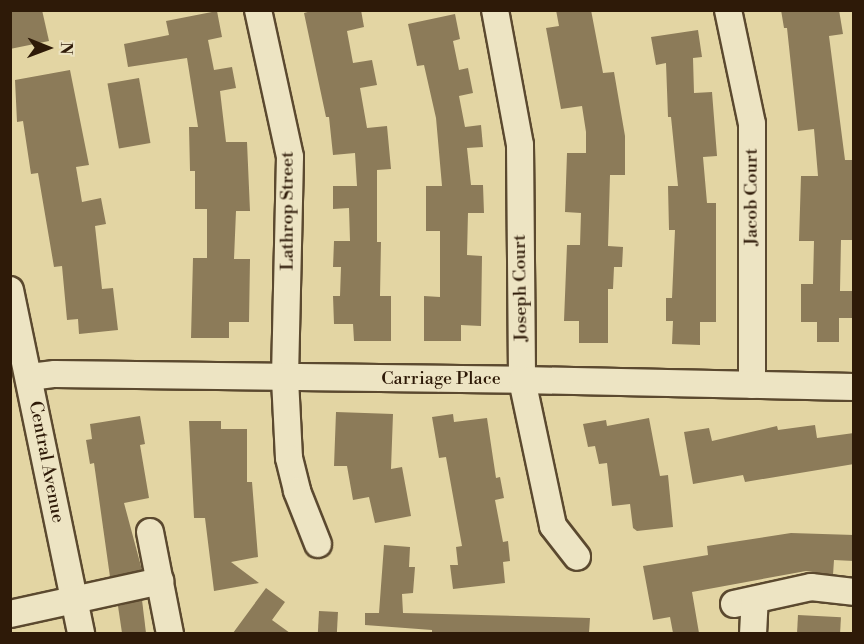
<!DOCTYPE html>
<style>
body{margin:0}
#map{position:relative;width:864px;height:644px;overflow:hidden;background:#e3d5a3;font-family:"Libre Bodoni",serif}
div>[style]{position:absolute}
.building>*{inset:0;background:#8c7b59;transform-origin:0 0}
.roads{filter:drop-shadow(2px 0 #5b492f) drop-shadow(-2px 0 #5b492f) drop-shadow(0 2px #5b492f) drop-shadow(0 -2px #5b492f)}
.minor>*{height:26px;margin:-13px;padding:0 13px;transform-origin:13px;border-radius:13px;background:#ede4c3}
span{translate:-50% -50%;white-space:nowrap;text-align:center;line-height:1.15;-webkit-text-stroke:4.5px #ede4c3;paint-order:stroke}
.street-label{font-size:18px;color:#2e1a08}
.frame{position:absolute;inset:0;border:12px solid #2e1a08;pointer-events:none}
.north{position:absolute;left:18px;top:18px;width:60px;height:60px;-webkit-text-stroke:4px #ede4c3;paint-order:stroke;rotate:91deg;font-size:16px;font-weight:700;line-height:24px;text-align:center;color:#2e1a08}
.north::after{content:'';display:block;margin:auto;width:21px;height:27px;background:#2e1a08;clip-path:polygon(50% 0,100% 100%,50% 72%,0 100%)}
</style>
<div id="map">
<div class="building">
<div style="clip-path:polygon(10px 10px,42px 10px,49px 41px,10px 49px)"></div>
<div style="clip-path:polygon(315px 10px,361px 10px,364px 27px,347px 31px,353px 63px,372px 60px,377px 85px,360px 88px,367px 128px,387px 126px,391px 169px,377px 170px,377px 242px,381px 242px,380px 296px,391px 296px,391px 341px,354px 341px,353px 324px,334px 324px,333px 296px,340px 296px,341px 267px,333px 267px,334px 241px,350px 241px,349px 208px,333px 209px,333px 186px,357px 186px,355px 153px,333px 155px,329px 117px,326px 117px,304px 13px)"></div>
<div style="clip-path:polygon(556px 10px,591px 10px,603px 73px,614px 72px,625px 136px,625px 175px,610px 175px,608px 246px,623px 247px,622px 267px,614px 267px,613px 289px,608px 289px,608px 343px,579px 343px,579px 321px,564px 321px,567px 245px,580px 245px,581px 213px,565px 212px,567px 153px,586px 153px,586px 132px,582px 106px,561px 109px,546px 28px,559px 26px)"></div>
<div style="clip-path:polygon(781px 10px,839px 10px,843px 34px,829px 36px,845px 160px,854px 160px,852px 240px,841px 240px,840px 291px,854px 291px,854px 318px,839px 318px,839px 342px,817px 342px,817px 322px,801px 322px,801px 284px,813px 284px,814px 241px,799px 241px,801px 176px,818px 176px,814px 129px,798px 131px,787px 28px,784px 28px)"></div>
<div style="clip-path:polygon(217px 11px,222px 37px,208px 40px,214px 70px,232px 67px,236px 88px,220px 91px,226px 142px,247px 142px,250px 211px,236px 211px,234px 259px,250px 259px,249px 322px,229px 322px,229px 338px,191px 338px,193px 258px,207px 258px,207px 209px,195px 209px,195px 171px,190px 171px,189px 127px,198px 127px,187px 58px,128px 67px,124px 44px,169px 35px,166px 21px)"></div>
<div style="clip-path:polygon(455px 14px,460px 39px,453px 41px,459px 70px,468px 68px,473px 93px,459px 96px,465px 127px,481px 125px,483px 147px,467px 148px,471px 185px,483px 185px,484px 213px,468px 213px,467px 255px,482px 256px,481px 326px,461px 325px,461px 341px,424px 341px,424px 296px,440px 297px,440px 231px,426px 231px,426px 186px,442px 186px,436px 118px,424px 65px,417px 66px,408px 24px)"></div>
<div style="clip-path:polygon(698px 30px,702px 57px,693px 58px,694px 93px,712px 92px,717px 156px,703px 157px,707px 203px,716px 203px,716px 322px,700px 322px,700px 345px,672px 344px,673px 321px,666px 321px,666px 298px,672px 298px,675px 230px,669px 230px,668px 186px,678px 186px,671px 117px,668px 117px,666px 63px,656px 65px,651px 37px)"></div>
<div style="clip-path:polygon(70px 70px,89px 165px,76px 167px,82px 202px,101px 198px,106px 224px,95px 226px,102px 289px,113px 288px,118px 330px,79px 334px,78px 319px,67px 320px,62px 266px,54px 267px,38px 173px,31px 174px,23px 121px,17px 122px,15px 80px)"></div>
<div style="left:139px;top:78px;width:66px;height:32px;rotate:80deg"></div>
<div style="clip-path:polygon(336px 412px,393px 414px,391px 469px,402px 467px,411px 516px,375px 523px,369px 497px,353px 500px,347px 466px,334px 466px)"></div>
<div style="clip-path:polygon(453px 414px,454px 422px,487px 418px,496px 478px,500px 477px,504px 498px,495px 500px,503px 542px,508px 541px,510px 561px,503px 562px,505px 583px,453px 589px,450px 565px,458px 565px,456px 547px,462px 546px,446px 457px,439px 458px,432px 417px)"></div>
<div style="clip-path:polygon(140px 416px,145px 444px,140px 445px,149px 498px,124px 503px,142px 570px,110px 577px,94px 463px,90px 464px,86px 440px,92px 439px,90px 424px)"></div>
<div style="clip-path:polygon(649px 418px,660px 476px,668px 475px,673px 527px,637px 531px,633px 528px,630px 504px,612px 506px,607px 463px,599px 464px,595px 446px,588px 447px,583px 424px,606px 420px,607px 426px)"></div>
<div style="clip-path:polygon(189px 421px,221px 421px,221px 429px,247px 429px,247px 482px,252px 482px,258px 557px,231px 562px,259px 583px,214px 591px,205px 518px,194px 518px)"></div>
<div style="clip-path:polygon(815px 425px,817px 438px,854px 433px,854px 464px,745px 482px,743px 475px,693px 484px,684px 432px,709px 428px,712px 441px,777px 426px,778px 430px)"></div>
<div style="clip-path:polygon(791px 533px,854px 535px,854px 561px,834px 560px,833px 575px,806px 571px,692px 592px,699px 633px,673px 633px,670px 617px,653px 620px,643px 566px,708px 555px,707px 546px)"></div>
<div style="clip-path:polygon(384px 545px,410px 547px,409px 567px,415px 567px,413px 593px,402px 594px,403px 613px,590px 618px,589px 633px,432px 633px,432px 630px,365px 625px,365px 613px,379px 613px)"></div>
<div style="clip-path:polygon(266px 588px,285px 602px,272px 620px,290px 633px,233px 633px)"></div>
<div style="clip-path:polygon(142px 600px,146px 633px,122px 633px,118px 606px)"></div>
<div style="left:319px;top:611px;width:19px;height:22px;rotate:3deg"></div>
<div style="left:798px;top:615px;width:43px;height:18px;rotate:3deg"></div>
</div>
<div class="roads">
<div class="minor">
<div style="left:258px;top:10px;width:150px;rotate:77.7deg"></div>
<div style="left:290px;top:157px;width:222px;rotate:91.3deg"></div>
<div style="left:285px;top:379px;width:79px;rotate:87.1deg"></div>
<div style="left:289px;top:458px;width:34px;rotate:76deg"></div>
<div style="left:297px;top:491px;width:57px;rotate:68.4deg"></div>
<div style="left:495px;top:10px;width:137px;rotate:79.5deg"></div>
<div style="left:520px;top:145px;width:235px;rotate:89.5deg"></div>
<div style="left:522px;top:380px;width:149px;rotate:78deg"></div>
<div style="left:553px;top:526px;width:39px;rotate:52deg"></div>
<div style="left:728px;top:10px;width:116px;rotate:78.1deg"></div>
<div style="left:752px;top:124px;width:261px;rotate:90deg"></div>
<div style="left:10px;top:290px;width:351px;rotate:78.3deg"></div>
<div style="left:30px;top:377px;width:25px;rotate:-7deg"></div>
<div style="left:55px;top:374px;width:467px;rotate:0.7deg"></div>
<div style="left:522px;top:380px;width:332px;rotate:1.2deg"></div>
<div style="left:150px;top:532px;width:104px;rotate:78.9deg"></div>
<div style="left:734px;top:604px;width:79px;rotate:-12.4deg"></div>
<div style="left:811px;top:587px;width:43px;rotate:6.6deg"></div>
<div style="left:10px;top:614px;width:154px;rotate:-12.4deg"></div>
<div style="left:753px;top:634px;width:34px;rotate:-87deg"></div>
</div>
</div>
<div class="street-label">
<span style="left:752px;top:197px;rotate:-90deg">Jacob Court</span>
<span style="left:288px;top:211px;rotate:-90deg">Lathrop Street</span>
<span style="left:521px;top:288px;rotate:-91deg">Joseph Court</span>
<span style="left:441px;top:379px">Carriage Place</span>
<span style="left:46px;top:462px;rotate:79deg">Central Avenue</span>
</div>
<div class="frame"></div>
<div class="north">N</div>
</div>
